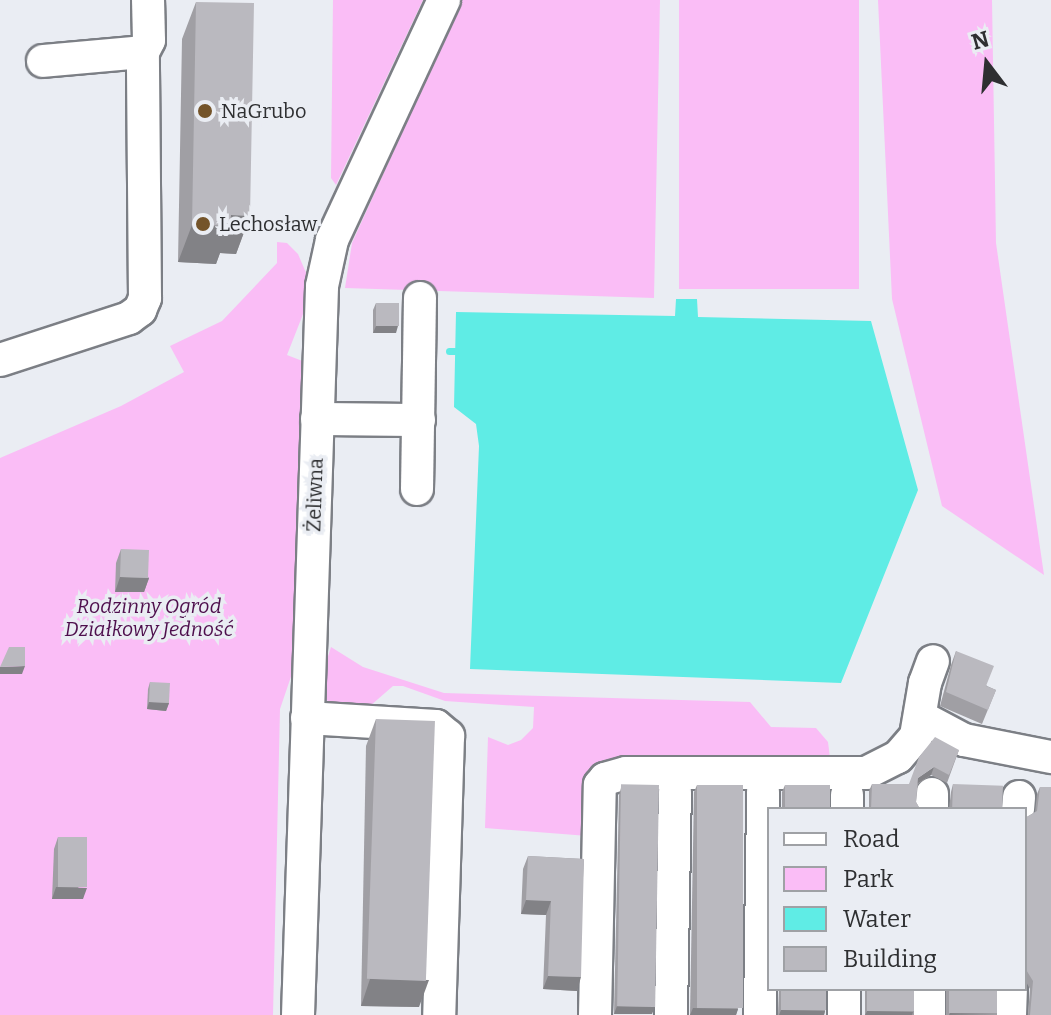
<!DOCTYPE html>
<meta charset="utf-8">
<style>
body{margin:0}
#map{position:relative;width:1051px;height:1015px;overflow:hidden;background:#eaedf3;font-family:Bitter,serif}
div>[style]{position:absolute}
.green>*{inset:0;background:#fabdf6;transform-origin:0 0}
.water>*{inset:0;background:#5fece5}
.stream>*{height:7px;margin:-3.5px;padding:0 3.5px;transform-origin:3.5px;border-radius:3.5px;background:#5fece5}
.roads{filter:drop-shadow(2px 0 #7c7f85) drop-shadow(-2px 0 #7c7f85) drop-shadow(0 2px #7c7f85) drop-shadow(0 -2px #7c7f85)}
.minor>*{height:32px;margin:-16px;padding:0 16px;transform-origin:16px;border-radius:16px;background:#fff}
.wall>*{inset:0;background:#a09fa4;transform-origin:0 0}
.shaded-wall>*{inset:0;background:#828286}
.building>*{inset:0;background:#bab9bf;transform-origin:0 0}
.dots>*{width:22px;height:22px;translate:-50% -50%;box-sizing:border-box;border:4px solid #eaedf3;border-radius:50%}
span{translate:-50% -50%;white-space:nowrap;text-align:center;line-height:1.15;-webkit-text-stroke:7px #eaedf3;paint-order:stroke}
.poi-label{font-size:20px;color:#2e2f31}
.left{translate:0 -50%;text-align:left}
.street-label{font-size:20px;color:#2e2f31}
.park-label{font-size:20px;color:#4e0f4d;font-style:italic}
.legend{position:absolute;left:767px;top:807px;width:260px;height:184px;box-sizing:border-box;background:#eaedf3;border:2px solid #9fa1a5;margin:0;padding:10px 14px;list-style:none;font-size:24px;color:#2e2f31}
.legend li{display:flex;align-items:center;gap:16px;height:40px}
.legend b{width:40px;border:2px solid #9fa1a5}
.north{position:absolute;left:947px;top:24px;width:80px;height:80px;-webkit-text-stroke:6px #eaedf3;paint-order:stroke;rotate:344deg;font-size:22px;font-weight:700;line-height:32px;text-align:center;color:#2e2f31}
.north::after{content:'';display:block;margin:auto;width:28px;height:36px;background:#2e2f31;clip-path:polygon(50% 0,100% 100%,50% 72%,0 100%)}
</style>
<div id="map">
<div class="green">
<div style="clip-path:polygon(333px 0,423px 0,336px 185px,331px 178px)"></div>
<div style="clip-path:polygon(462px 0,660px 0,654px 298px,345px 288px,352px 243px)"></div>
<div style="left:679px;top:0;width:180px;height:289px"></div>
<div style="clip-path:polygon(878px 0,992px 0,996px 243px,1044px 575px,942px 506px,892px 299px)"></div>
<div style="clip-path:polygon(277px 242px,287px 243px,298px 254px,307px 275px,307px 304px,287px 355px,305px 362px,297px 659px,280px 709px,273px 1015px,0 1015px,0 458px,121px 406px,184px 372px,170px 346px,222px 321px,277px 263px)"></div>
<div style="clip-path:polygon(331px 647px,363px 667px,444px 693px,750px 702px,771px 727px,816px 728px,828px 742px,830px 758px,621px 769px,588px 836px,485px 828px,488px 737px,508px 745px,521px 740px,533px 728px,534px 707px,445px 701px,403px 686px,393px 686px,370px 706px,338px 708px,321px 696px,323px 672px)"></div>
</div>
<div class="water">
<div style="clip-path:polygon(676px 299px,697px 299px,698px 317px,871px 321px,918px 490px,841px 683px,470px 669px,479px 446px,476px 424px,454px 407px,456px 312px,675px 316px)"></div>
</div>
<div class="stream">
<div style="left:449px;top:351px;width:6px"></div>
</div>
<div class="roads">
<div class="minor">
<div style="left:43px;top:61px;width:100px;rotate:-5.1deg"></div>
<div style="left:0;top:360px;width:136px;rotate:-18deg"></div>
<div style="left:129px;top:318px;width:14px;rotate:-36deg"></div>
<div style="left:140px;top:310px;width:13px;rotate:-67deg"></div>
<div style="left:145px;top:298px;width:246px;rotate:-90.5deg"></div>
<div style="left:143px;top:52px;width:13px;rotate:-63deg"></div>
<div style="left:149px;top:40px;width:40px;rotate:-91.4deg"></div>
<div style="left:317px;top:419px;width:102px;rotate:0.6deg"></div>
<div style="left:417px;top:489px;width:191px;rotate:-89.1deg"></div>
<div style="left:921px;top:717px;width:49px;rotate:28.1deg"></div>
<div style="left:964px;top:740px;width:89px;rotate:11.1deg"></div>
<div style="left:307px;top:718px;width:129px;rotate:3.5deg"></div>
<div style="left:436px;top:726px;width:16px;rotate:40deg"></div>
<div style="left:448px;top:736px;width:279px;rotate:91.8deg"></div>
<div style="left:847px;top:809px;width:14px;rotate:-90deg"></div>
<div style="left:932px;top:809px;width:15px;rotate:-90deg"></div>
<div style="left:1018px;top:809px;width:12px;rotate:-85deg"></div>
<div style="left:298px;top:1015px;width:729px;rotate:-88.11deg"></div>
<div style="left:322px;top:286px;width:47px;rotate:-77.7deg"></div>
<div style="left:332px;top:240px;width:265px;rotate:-65deg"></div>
<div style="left:595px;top:1015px;width:230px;rotate:-88.8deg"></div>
<div style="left:600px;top:785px;width:8px;rotate:-50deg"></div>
<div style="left:605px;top:779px;width:22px;rotate:-16deg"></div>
<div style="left:626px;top:773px;width:240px"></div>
<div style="left:866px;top:773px;width:36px;rotate:-27deg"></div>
<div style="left:898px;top:757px;width:28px;rotate:-49deg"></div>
<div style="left:916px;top:736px;width:54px;rotate:-80.4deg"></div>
<div style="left:925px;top:683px;width:23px;rotate:-70deg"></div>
<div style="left:671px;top:1015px;width:223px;rotate:-89deg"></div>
<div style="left:760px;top:1015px;width:223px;rotate:-89.2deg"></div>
<div style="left:844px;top:1015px;width:26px;rotate:-90deg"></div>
<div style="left:929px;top:1015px;width:26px;rotate:-90deg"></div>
<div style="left:1010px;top:1015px;width:26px;rotate:-88deg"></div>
</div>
</div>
<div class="wall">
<div style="clip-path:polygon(196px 2px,250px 216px,236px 254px,220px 253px,216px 264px,178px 262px,182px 39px)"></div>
<div style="clip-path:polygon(376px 303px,396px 333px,373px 333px,373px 310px)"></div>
<div style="clip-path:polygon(121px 549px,149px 578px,144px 592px,115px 592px,116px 563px)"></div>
<div style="clip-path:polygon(956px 651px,987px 686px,996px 690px,982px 724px,940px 706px,951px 665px)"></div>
<div style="clip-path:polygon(150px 682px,169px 703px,166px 711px,147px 709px,148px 689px)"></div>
<div style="clip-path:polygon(376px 719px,419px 1007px,361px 1006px,366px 746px)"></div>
<div style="clip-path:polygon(959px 750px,947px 783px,931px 775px,918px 784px,916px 802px,920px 809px,869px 809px,869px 791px,872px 784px,909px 784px)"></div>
<div style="clip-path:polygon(953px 784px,1004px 809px,949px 809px,951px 792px)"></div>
<div style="clip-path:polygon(697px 785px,738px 1009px,736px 1015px,690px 1015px,694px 792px)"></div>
<div style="clip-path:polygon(785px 785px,830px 809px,782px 809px,782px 792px)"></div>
<div style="clip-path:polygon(1040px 787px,1051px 1015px,1028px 1015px,1030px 989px,1025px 980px,1025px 818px,1035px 812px,1037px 794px)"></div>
<div style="clip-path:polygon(621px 788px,652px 1014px,614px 1014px,619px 795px)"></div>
<div style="clip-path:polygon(58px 837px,83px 899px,52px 899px,54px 849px)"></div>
<div style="clip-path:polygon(528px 856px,584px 859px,577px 991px,543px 989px,546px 915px,521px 914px,523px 869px)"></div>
<div style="clip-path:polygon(779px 989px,826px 989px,825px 1011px,824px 1015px,778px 1015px)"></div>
<div style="left:865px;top:989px;width:49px;height:26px"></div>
<div style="left:946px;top:989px;width:51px;height:26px"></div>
</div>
<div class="shaded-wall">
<div style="clip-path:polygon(231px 215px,250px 216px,236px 254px,220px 253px,216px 264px,178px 262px,192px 225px)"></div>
<div style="clip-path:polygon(376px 326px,398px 326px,396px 333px,373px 333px)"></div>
<div style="clip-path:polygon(120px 577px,149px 578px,144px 592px,115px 592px)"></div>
<div style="clip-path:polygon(25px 666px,22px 674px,0 674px,0 667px)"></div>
<div style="clip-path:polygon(149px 702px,169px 703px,166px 711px,147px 709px)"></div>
<div style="clip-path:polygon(934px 767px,931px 775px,915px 785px,918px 778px)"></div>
<div style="clip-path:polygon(56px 887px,87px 888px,83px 899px,52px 899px)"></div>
<div style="clip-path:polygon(526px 900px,551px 901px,546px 915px,521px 914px)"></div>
<div style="clip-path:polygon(548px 976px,581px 977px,577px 991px,543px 989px)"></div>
<div style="clip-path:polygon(370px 979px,429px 980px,419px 1007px,361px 1006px)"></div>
<div style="clip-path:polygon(617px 1006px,655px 1007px,652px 1014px,614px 1014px)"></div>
<div style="clip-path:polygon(693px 1008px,738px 1009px,736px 1015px,690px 1015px)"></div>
<div style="clip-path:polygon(781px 1010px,825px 1011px,824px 1015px,779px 1015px)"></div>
<div style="clip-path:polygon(867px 1011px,913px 1012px,912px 1015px,865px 1015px)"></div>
<div style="clip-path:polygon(950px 1013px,995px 1014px,949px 1015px)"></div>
</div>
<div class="building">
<div style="clip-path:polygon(196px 2px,254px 3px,250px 216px,231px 215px,230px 226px,192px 225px)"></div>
<div style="left:376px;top:303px;width:23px;height:23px"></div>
<div style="left:121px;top:549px;width:28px;height:28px;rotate:2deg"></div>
<div style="clip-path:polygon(9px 647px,25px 647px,25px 666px,0 667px)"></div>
<div style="clip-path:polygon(956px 651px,994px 666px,986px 686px,996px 690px,988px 710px,946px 692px)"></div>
<div style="left:150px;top:682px;width:20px;height:20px;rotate:3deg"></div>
<div style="left:376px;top:719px;width:59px;height:260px;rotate:2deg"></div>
<div style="clip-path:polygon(935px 737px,959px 750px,949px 775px,934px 767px,918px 778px,916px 802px,920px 809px,871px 809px,872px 784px,909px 784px,919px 757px)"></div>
<div style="left:953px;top:784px;width:50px;height:25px;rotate:2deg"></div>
<div style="left:659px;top:785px;width:222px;height:38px;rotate:91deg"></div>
<div style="left:697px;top:785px;width:46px;height:223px"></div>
<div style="left:785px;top:785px;width:45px;height:24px"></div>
<div style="clip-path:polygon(1040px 787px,1051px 787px,1051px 1015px,1030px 1015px,1033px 981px,1025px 968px,1025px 818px,1037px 811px)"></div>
<div style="left:58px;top:837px;width:29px;height:50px"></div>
<div style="clip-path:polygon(528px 856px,584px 859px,581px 977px,548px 976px,551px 901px,526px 900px)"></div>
<div style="left:781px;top:989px;width:45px;height:21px"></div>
<div style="left:867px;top:989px;width:47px;height:22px"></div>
<div style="left:949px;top:989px;width:48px;height:24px"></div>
</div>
<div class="dots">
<div style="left:205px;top:111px;background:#74542a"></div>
<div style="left:203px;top:224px;background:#74542a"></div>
</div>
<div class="poi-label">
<span class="left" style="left:221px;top:111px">NaGrubo</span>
<span class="left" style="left:219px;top:224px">Lechosław</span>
</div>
<div class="street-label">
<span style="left:315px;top:495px;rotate:-88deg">Żeliwna</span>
</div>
<div class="park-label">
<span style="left:149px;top:618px">Rodzinny Ogród<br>Działkowy Jedność</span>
</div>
<ul class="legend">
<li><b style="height:10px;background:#fff"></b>Road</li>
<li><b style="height:22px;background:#fabdf6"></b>Park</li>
<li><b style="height:22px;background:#5fece5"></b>Water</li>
<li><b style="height:22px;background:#bab9bf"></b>Building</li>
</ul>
<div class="north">N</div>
</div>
